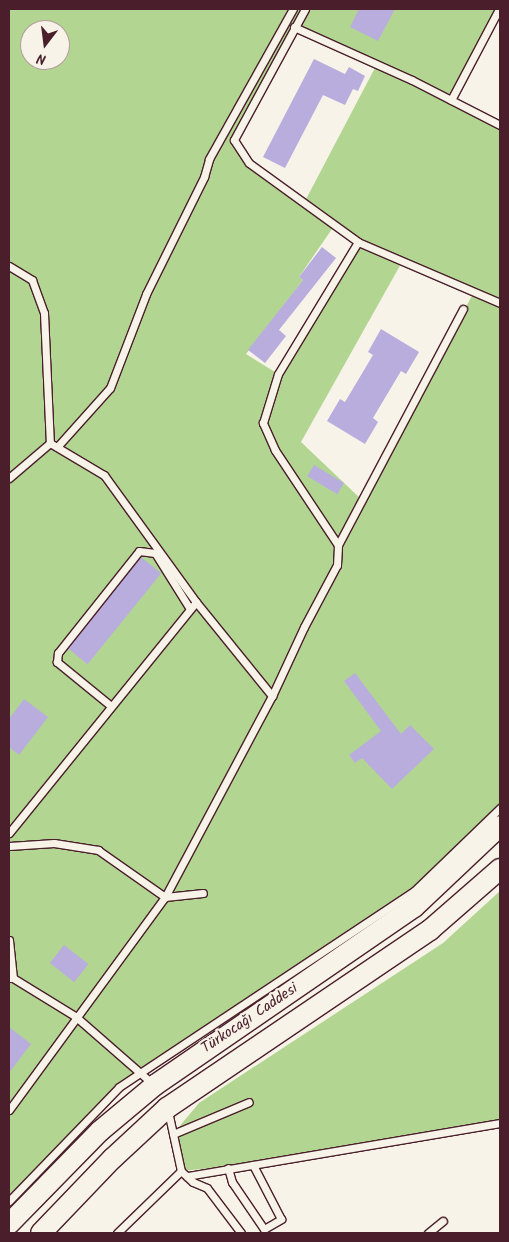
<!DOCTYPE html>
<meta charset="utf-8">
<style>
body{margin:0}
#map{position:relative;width:509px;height:1242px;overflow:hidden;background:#f7f3e8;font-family:Kalam,sans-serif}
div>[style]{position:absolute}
.green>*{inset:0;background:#b2d691}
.building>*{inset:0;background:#b9adde;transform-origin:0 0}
.roads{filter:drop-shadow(1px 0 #4a1f2b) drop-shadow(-1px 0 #4a1f2b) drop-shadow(0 1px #4a1f2b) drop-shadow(0 -1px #4a1f2b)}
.lane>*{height:7px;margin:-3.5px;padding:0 3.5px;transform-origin:3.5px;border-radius:3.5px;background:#f7f3e8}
.secondary>*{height:20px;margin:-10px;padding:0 10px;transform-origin:10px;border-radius:10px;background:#f7f3e8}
span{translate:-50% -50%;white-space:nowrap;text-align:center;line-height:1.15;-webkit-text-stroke:4.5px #f7f3e8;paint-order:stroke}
.street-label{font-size:15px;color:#4a1f2b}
.frame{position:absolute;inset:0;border:10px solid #4a1f2b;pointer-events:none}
.north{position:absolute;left:20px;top:20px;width:50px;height:50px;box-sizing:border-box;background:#f7f3e8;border:1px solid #b29e9c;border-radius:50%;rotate:195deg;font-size:14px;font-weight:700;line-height:20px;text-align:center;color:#4a1f2b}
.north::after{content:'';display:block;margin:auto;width:18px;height:22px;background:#4a1f2b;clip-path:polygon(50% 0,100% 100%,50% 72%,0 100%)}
</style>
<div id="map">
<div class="green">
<div style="clip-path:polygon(evenodd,9px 9px,288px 9px,230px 118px,293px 9px,500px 9px,451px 100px,500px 125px,500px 808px,414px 891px,119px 1087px,9px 1201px,9px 9px,294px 27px,377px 64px,304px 203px,249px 163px,234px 140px,294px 27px,9px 9px,30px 30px,60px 30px,60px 60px,30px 60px,30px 30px,9px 9px,334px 226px,357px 243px,278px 374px,246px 354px,303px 280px,299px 277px,334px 226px,9px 9px,402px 262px,474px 292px,362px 500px,301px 442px,402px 262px)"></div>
<div style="clip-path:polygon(500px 891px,500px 1123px,274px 1162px,181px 1171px,173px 1134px,199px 1103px,443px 943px)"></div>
</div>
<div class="building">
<div style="clip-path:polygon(359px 9px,395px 9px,378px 41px,350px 27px)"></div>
<div style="clip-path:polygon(314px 59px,345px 74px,349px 67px,365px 76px,358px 91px,353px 89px,345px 105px,323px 95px,285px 168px,263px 157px)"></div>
<div style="clip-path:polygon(322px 247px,336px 258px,279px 330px,286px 336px,265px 363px,248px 350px,303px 280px,299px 277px)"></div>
<div style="clip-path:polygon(381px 329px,419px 352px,406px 374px,401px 371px,373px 418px,378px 422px,365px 444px,327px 421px,340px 399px,345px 402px,373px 355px,368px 352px)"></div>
<div style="left:314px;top:465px;width:35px;height:13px;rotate:31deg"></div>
<div style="left:141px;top:557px;width:26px;height:117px;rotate:39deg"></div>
<div style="clip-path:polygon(355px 673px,401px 734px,410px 725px,434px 749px,392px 789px,362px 758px,355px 763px,349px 755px,381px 731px,344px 681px)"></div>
<div style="clip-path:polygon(24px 699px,48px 717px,19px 755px,9px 747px,9px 719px)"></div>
<div style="left:64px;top:945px;width:31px;height:23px;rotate:38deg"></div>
<div style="clip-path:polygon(9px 1027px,31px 1044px,9px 1073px)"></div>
</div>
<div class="roads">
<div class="lane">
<div style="left:305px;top:9px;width:149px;rotate:118.5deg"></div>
<div style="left:234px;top:140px;width:27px;rotate:57deg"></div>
<div style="left:249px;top:163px;width:135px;rotate:35.9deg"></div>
<div style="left:358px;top:242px;width:155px;rotate:23.2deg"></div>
<div style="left:294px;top:27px;width:129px;rotate:24.2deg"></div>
<div style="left:412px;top:80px;width:99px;rotate:27.1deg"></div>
<div style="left:451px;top:100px;width:103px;rotate:-62.2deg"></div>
<div style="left:9px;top:266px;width:27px;rotate:31deg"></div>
<div style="left:32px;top:280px;width:35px;rotate:70deg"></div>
<div style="left:44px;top:313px;width:130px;rotate:87.4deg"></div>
<div style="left:50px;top:443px;width:63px;rotate:30.7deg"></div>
<div style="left:104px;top:475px;width:157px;rotate:54.1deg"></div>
<div style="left:196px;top:602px;width:121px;rotate:51deg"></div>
<div style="left:57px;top:447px;width:79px;rotate:-48.1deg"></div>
<div style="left:110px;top:388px;width:101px;rotate:-69deg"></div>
<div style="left:146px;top:294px;width:131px;rotate:-63.6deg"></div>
<div style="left:204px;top:177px;width:19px;rotate:-74deg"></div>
<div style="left:209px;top:159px;width:172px;rotate:-60.8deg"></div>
<div style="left:9px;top:478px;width:54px;rotate:-40.5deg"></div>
<div style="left:338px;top:545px;width:114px;rotate:-123.6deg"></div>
<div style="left:275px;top:450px;width:30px;rotate:-114deg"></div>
<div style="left:263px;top:423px;width:51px;rotate:-73deg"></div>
<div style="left:278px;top:374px;width:154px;rotate:-58.8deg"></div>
<div style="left:111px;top:706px;width:70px;rotate:-140.8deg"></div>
<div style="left:57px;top:662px;width:9px;rotate:-84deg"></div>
<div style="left:58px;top:653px;width:130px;rotate:-51.5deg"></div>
<div style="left:139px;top:551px;width:16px;rotate:7deg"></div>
<div style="left:155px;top:553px;width:66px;rotate:58deg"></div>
<div style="left:9px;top:833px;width:297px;rotate:-51deg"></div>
<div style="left:9px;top:846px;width:45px;rotate:-3.8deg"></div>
<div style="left:54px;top:843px;width:45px;rotate:9deg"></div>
<div style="left:98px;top:850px;width:82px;rotate:35deg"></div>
<div style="left:165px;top:897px;width:38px;rotate:-6deg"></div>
<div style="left:9px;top:940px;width:38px;rotate:84deg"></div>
<div style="left:9px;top:978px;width:4px"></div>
<div style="left:13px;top:978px;width:73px;rotate:31.5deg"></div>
<div style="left:75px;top:1016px;width:105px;rotate:41.1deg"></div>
<div style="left:9px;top:1110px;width:264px;rotate:-53.8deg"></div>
<div style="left:165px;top:897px;width:228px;rotate:-62deg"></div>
<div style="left:272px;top:696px;width:76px;rotate:-65.1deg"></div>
<div style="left:304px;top:627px;width:70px;rotate:-62deg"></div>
<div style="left:337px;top:565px;width:20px;rotate:-87deg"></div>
<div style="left:338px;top:545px;width:267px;rotate:-62.1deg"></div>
<div style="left:168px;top:1111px;width:61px;rotate:77.8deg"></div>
<div style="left:181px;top:1171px;width:16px;rotate:43deg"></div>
<div style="left:193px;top:1182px;width:15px;rotate:23deg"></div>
<div style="left:207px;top:1188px;width:56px;rotate:52.9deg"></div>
<div style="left:173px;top:1134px;width:82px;rotate:-22.8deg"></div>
<div style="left:228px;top:1168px;width:15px;rotate:74deg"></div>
<div style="left:232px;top:1182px;width:57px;rotate:55.8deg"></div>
<div style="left:264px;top:1229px;width:20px;rotate:-30deg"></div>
<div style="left:281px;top:1219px;width:61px;rotate:-117.4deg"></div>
<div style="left:187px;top:1176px;width:317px;rotate:-9.6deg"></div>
<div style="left:9px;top:1201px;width:158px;rotate:-46deg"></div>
<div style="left:119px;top:1087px;width:354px;rotate:-33.6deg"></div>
<div style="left:414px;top:891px;width:120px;rotate:-44deg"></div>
<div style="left:117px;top:1233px;width:89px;rotate:-44.1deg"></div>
<div style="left:428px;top:1233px;width:19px;rotate:-39deg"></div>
</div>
<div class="secondary">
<div style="left:9px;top:1224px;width:130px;rotate:-45.6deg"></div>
<div style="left:100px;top:1131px;width:72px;rotate:-39.9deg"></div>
<div style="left:155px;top:1085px;width:314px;rotate:-34.5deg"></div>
<div style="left:414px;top:907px;width:118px;rotate:-43.3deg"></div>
<div style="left:41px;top:1233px;width:104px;rotate:-46.2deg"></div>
<div style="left:113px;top:1158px;width:74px;rotate:-42.8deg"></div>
<div style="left:167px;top:1108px;width:318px;rotate:-34.1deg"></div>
<div style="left:430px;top:930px;width:93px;rotate:-41.1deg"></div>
</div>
</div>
<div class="street-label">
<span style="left:250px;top:1019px;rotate:-34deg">Türkocağı Caddesi</span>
</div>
<div class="frame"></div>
<div class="north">N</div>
</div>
